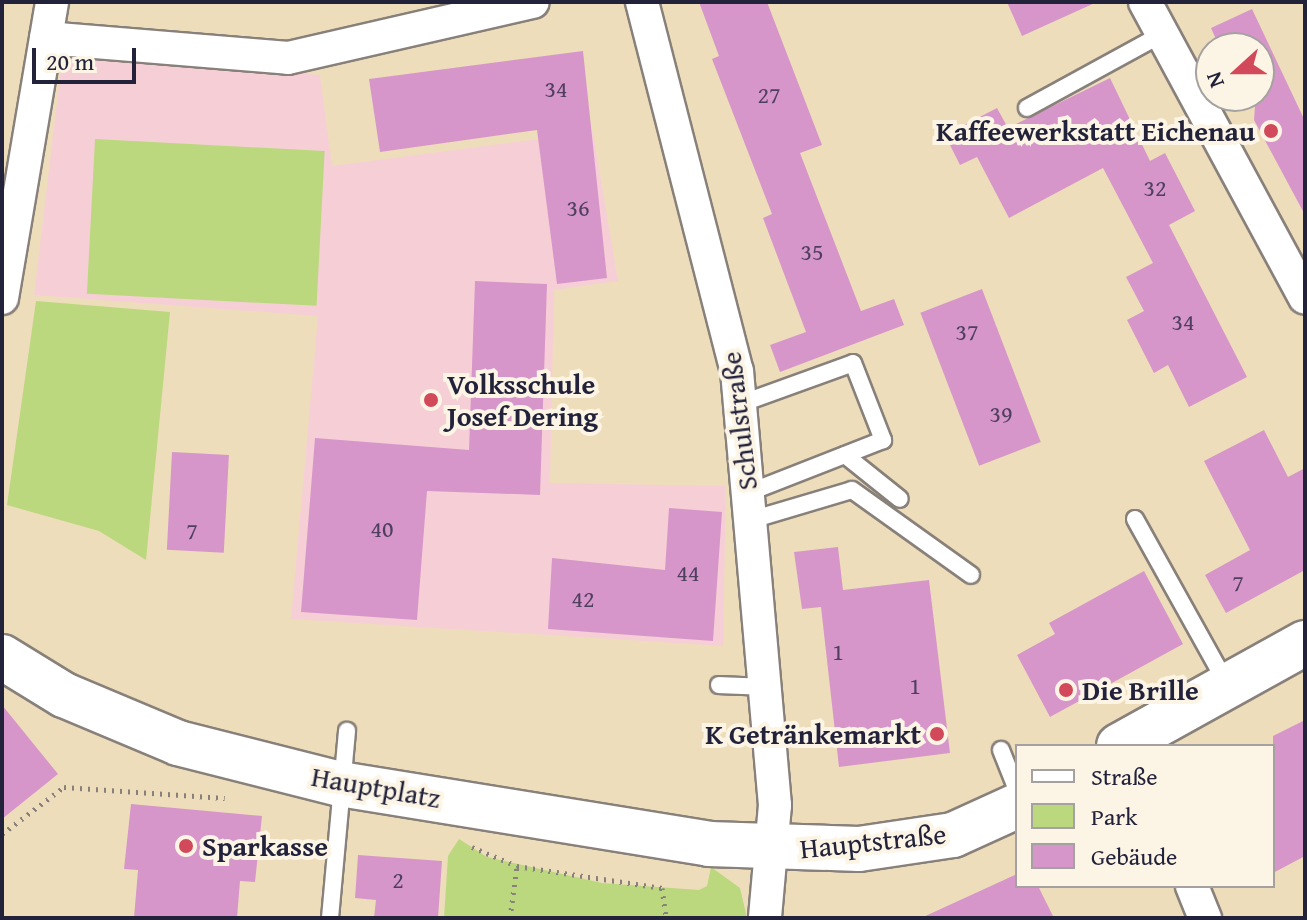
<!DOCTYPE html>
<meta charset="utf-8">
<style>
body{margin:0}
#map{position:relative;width:1307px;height:920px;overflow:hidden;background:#eeddba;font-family:"Gentium Book Plus",serif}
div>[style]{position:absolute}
.built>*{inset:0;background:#f6cfd6}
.green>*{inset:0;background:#bbd87e;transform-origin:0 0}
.building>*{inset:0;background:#d796ca;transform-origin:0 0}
.path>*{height:5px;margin-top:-2.5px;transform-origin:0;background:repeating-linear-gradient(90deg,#88807a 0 2px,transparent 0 8px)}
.roads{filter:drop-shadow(2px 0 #88807a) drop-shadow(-2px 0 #88807a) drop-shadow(0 2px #88807a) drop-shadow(0 -2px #88807a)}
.service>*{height:16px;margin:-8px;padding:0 8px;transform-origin:8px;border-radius:8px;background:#fff}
.minor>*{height:32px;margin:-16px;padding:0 16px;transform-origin:16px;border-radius:16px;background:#fff}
.secondary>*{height:44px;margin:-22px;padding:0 22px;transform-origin:22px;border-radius:22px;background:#fff}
.dots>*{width:22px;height:22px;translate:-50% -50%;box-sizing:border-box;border:4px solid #fcf5e5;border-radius:50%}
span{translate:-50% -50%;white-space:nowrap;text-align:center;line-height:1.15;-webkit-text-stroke:8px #fcf5e5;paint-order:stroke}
.number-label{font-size:24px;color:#4f3f5f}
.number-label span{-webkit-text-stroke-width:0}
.poi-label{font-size:28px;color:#22223b;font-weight:700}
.right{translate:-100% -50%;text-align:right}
.left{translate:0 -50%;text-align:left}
.street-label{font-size:28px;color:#22223b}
.frame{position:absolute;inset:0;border:4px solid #22223b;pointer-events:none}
.legend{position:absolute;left:1015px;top:744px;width:260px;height:144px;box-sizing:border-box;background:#fcf5e5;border:2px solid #a5a1a1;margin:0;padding:10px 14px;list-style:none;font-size:24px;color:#22223b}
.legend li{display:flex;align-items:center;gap:16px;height:40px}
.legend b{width:40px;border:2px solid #a5a1a1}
.north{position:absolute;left:1195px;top:32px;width:80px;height:80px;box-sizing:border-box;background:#fcf5e5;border:2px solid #a5a1a1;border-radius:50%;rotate:249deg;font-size:22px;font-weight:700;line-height:32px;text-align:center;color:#22223b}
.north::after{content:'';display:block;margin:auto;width:28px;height:36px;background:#d1495b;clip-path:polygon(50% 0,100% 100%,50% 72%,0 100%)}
.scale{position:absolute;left:32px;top:48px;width:104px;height:36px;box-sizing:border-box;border:4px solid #22223b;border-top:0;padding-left:10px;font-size:24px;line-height:28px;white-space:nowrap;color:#22223b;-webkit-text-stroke:6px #fcf5e5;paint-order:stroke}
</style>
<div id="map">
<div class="built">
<div style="clip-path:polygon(63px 52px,320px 75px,332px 166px,593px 132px,618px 281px,554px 290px,550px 483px,726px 486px,723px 646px,291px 619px,318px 316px,34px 295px)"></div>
</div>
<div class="green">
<div style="left:95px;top:139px;width:230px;height:155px;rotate:3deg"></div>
<div style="clip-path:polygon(36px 301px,170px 312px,146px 560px,99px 531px,7px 505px)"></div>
<div style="clip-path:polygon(459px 839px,487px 857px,602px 883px,699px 890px,707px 886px,711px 867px,740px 888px,747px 918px,444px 918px,448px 856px)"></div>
</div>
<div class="building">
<div style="clip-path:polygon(699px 2px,767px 2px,822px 145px,800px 153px,861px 311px,894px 299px,904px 325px,780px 372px,770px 345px,806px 332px,763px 218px,772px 214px,712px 59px,719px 56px)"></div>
<div style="clip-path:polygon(1007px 2px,1097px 2px,1022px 36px)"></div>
<div style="clip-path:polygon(1252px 9px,1305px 121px,1305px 215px,1254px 120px,1259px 48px,1220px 48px,1211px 28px)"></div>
<div style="clip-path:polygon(583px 51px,607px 278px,557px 284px,537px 130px,380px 152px,369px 79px)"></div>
<div style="clip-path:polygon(1110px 78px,1150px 161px,1165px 153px,1195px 211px,1169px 225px,1247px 377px,1189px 407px,1168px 365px,1154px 373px,1127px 320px,1144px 311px,1126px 277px,1153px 263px,1103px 168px,1009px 218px,977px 157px,960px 165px,945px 135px,997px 108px,1008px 128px)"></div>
<div style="clip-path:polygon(475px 281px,547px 284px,540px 495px,427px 491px,417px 620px,301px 612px,315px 438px,469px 450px)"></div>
<div style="left:982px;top:289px;width:164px;height:66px;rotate:69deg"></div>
<div style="clip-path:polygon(1264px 430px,1288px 477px,1305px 468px,1305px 570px,1226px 613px,1205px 575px,1250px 550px,1204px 461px)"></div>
<div style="left:172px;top:452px;width:57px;height:98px;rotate:3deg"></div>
<div style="clip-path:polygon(669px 508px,722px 512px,713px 641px,548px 629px,552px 558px,665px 570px)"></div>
<div style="clip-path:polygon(838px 547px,843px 590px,929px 580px,950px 753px,839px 767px,821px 607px,802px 609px,794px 552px)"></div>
<div style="clip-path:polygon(1144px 571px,1183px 644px,1050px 717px,1017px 655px,1055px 634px,1049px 623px)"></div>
<div style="clip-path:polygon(2px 705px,58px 774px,2px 819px)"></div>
<div style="clip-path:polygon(1305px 720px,1305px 856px,1273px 873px,1273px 736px)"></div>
<div style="clip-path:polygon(131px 804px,262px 816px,255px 882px,240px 881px,237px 918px,134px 918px,138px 870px,124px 869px)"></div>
<div style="clip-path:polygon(358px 855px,442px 861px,438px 918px,374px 918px,376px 900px,355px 898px)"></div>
<div style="clip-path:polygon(1017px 874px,1017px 886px,1038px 886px,1054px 918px,921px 918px)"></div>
</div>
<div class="path">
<div style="left:2px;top:834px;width:78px;rotate:-37.2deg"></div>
<div style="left:64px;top:787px;width:161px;rotate:3.9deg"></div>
<div style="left:472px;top:847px;width:49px;rotate:22.9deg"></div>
<div style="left:517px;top:866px;width:147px;rotate:8.6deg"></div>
<div style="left:662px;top:888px;width:30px;rotate:82deg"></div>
<div style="left:510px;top:918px;width:52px;rotate:-82.3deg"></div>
</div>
<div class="roads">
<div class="service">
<div style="left:1027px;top:108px;width:154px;rotate:-28.7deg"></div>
<div style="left:740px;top:404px;width:120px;rotate:-19.9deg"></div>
<div style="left:853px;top:363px;width:83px;rotate:68.7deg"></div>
<div style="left:883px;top:440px;width:145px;rotate:158.6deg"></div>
<div style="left:845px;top:455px;width:70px;rotate:38.7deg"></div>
<div style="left:1135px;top:519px;width:189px;rotate:60.9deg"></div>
<div style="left:751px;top:520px;width:105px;rotate:-16.5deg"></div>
<div style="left:852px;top:490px;width:146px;rotate:35.5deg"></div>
<div style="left:719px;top:685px;width:47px;rotate:2.4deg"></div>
<div style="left:1001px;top:750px;width:43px;rotate:68.2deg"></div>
<div style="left:330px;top:918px;width:188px;rotate:-84.8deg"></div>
</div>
<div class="minor">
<div style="left:642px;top:2px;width:381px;rotate:75.6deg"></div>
<div style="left:737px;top:371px;width:436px;rotate:85deg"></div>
<div style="left:775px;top:805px;width:113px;rotate:95.1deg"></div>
<div style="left:1145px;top:2px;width:336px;rotate:61.6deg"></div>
<div style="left:46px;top:38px;width:243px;rotate:4.7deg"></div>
<div style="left:288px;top:58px;width:251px;rotate:-12.9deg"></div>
<div style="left:2px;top:298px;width:300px;rotate:-80.4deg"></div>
<div style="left:1192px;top:886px;width:35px;rotate:68deg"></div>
</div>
<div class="secondary">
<div style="left:2px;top:657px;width:73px;rotate:31.5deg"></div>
<div style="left:64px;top:695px;width:124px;rotate:22.8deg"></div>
<div style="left:178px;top:743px;width:167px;rotate:14.2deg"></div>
<div style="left:340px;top:784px;width:374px;rotate:9.2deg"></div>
<div style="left:709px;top:844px;width:150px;rotate:1.9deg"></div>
<div style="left:859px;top:849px;width:95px;rotate:-8.5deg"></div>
<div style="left:953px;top:835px;width:70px;rotate:-24.4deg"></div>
<div style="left:1119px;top:746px;width:213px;rotate:-29deg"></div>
</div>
</div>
<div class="dots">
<div style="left:1271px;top:131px;background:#d1495b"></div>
<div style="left:431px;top:400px;background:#d1495b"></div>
<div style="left:1066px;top:690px;background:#d1495b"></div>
<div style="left:937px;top:734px;background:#d1495b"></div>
<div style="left:186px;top:846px;background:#d1495b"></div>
</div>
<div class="number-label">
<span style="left:556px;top:89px">34</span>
<span style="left:769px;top:95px">27</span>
<span style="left:1155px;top:188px">32</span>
<span style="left:578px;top:208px">36</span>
<span style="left:812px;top:252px">35</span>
<span style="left:1183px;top:322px">34</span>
<span style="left:967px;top:332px">37</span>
<span style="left:1001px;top:414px">39</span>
<span style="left:382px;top:529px">40</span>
<span style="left:192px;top:531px">7</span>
<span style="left:688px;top:573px">44</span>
<span style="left:1238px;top:583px">7</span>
<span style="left:583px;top:599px">42</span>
<span style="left:838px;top:652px">1</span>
<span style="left:915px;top:686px">1</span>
<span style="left:398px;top:880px">2</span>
</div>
<div class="poi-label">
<span class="right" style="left:1255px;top:131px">Kaffeewerkstatt Eichenau</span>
<span class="left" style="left:447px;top:400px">Volksschule<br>Josef Dering</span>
<span class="left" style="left:1082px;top:690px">Die Brille</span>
<span class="right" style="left:921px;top:734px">K Getränkemarkt</span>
<span class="left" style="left:202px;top:846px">Sparkasse</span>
</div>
<div class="street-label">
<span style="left:739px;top:421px;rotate:-97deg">Schulstraße</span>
<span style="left:376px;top:787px;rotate:10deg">Hauptplatz</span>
<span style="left:873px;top:841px;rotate:-6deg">Hauptstraße</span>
</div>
<div class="frame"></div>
<ul class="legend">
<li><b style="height:10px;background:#fff"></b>Straße</li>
<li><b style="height:22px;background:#bbd87e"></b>Park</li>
<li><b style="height:22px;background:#d796ca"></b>Gebäude</li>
</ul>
<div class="north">N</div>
<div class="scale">20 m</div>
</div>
